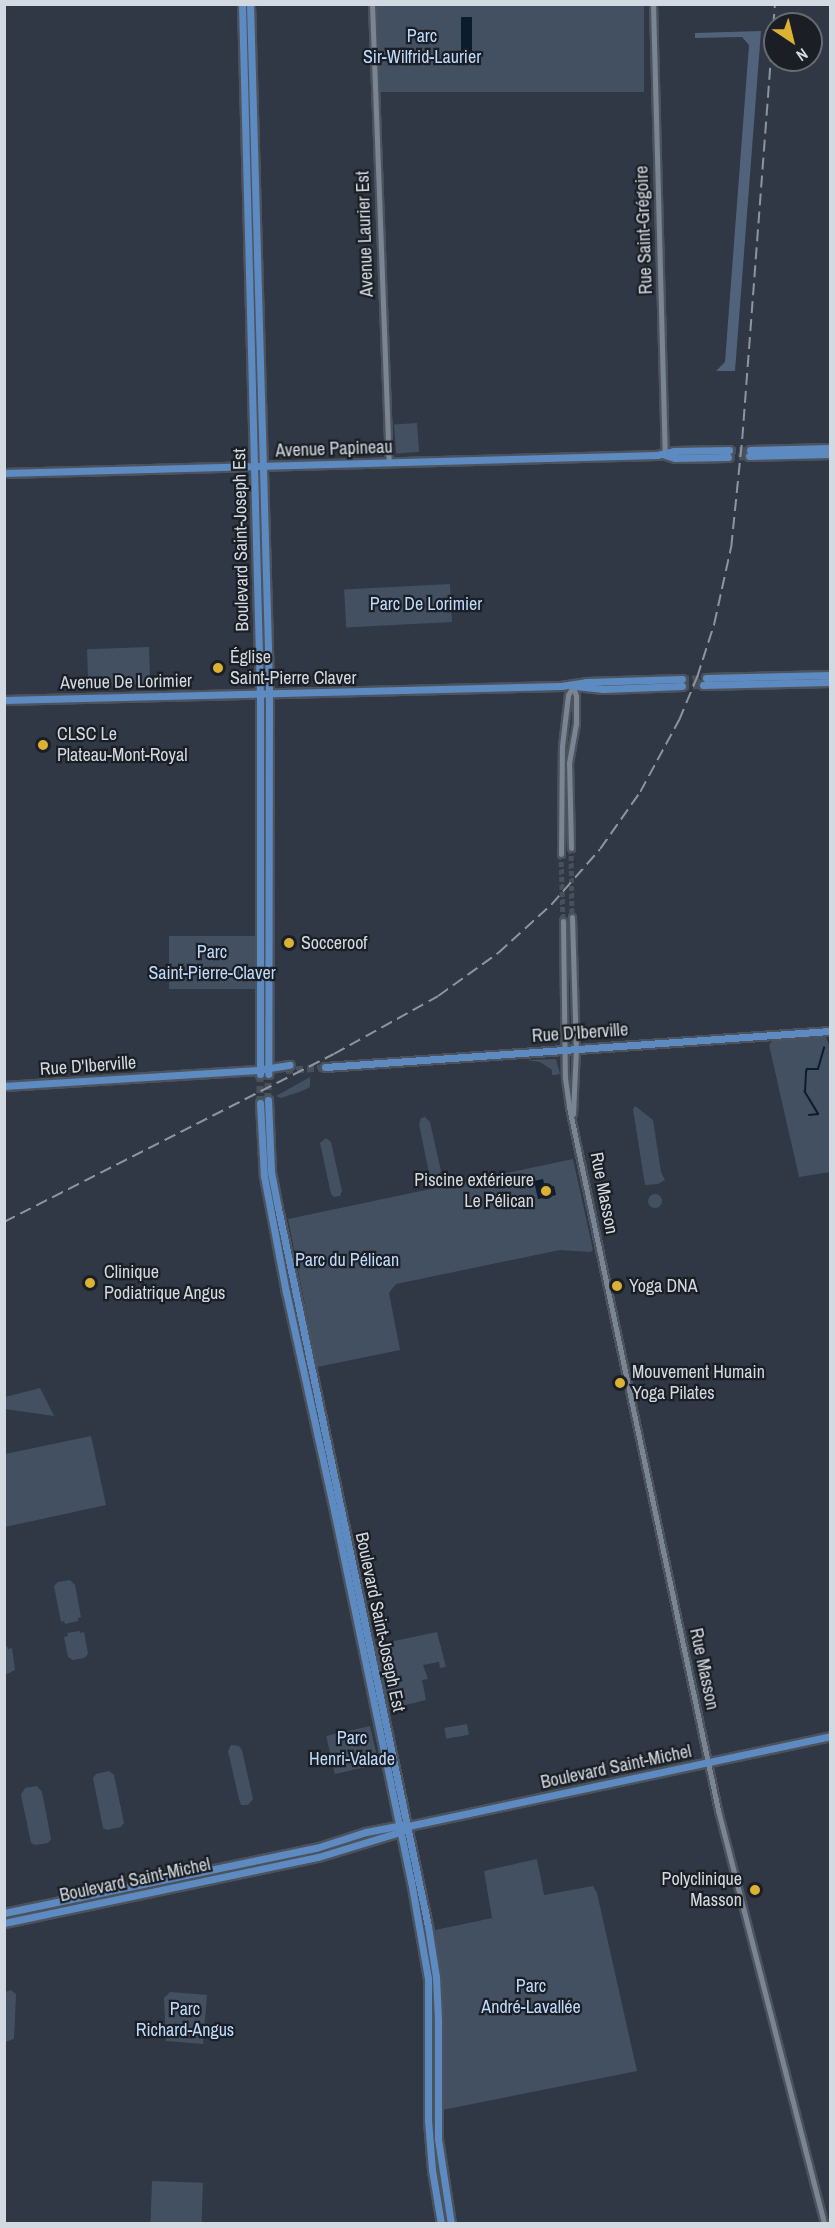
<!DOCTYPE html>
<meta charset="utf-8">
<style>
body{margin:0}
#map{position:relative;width:835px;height:2228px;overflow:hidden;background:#2f3844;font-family:"Archivo Narrow",sans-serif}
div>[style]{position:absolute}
.green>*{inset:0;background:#435061;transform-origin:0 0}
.round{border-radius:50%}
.forest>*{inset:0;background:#51637a}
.water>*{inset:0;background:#0c1c2f;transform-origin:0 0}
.stream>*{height:1.5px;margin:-0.75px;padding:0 0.75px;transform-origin:0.75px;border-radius:0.75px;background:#0c1c2f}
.minor-tunnel>*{height:5px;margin-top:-2.5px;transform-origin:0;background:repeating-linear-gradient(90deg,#48505c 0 5px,transparent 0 7.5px)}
.major-tunnel>*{height:7px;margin-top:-3.5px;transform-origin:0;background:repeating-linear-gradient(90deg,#48505c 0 7px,transparent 0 10.5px)}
.roads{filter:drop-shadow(2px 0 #4c535d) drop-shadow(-2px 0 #4c535d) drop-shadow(0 2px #4c535d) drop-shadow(0 -2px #4c535d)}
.minor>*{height:5px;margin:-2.5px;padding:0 2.5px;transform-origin:2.5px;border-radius:2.5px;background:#7a8593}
.major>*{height:7px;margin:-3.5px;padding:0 3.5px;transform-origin:3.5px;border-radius:3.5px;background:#5d8bc1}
.rail>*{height:1.5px;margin-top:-0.75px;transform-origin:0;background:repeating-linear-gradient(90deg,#8d949e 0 12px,transparent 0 18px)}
.dots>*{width:16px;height:16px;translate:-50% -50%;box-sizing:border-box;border:3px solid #1b1f25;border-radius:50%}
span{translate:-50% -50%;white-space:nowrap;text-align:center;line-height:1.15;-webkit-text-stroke:4.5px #1b1f25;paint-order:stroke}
.park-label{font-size:18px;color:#bddafd}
.street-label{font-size:18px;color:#d3d9e1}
.poi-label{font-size:18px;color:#d3d9e1}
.left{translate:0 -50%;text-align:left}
.right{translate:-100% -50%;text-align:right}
.frame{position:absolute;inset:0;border:6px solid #d3d9e1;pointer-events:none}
.north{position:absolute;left:763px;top:12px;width:60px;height:60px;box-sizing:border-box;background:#1b1f25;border:2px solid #656970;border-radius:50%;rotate:145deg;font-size:16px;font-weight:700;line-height:24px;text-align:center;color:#d3d9e1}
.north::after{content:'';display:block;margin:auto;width:21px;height:27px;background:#dbb233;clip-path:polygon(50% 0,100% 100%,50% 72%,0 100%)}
</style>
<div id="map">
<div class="green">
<div style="left:377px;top:5px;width:267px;height:87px"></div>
<div style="left:417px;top:423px;width:29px;height:23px;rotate:86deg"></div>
<div style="left:450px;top:584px;width:38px;height:106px;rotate:87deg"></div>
<div style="left:149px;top:647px;width:37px;height:62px;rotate:88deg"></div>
<div style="left:255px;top:936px;width:53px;height:86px;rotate:90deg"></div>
<div style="clip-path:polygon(826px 1037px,830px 1048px,830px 1172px,799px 1177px,769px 1045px,772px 1041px)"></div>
<div style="clip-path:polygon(556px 1059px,560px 1074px,555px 1075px,552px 1075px,552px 1070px,540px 1062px,525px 1060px)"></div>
<div style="clip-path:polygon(310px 1077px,310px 1087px,302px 1091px,281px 1098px,276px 1096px)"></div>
<div style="clip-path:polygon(635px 1106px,653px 1120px,661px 1172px,665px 1180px,658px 1184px,645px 1185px,633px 1109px)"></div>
<div style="clip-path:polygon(425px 1117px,430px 1122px,441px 1171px,438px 1175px,432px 1176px,429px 1173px,419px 1124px,421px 1118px)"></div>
<div style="clip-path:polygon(326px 1138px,331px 1142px,342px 1191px,340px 1196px,334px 1197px,331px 1194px,320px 1143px)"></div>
<div style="clip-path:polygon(573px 1159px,593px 1250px,590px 1252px,560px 1250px,396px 1284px,389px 1293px,400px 1350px,317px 1367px,288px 1219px)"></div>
<div class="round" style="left:648px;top:1194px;width:14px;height:14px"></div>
<div style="clip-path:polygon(40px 1388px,54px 1416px,5px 1409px,5px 1397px)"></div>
<div style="clip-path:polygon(91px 1436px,106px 1505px,5px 1527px,5px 1454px)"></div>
<div style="clip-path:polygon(70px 1580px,75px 1585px,81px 1617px,78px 1618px,78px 1621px,65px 1624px,64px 1621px,61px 1622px,54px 1586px,58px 1582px)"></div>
<div style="clip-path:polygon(80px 1631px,80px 1633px,84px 1632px,88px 1654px,84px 1658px,73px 1660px,68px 1657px,64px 1637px,68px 1636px,67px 1633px)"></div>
<div style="clip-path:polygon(437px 1632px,446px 1667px,440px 1668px,439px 1662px,423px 1665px,428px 1679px,422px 1680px,426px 1700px,389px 1709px,375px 1645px)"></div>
<div style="clip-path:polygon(7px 1646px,8px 1649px,12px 1648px,15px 1670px,5px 1675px,5px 1647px)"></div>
<div style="left:467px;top:1724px;width:11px;height:23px;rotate:80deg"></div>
<div style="left:370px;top:1726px;width:39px;height:45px;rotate:77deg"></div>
<div style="clip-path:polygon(231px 1745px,239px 1746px,242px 1750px,253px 1799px,248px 1805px,241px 1805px,239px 1799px,228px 1751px)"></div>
<div style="clip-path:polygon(109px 1771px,114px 1775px,124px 1823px,121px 1827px,107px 1830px,103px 1828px,93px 1778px,96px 1774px)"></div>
<div style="clip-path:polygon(37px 1786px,42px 1792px,51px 1839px,48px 1843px,35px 1845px,31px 1843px,21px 1795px,25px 1788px)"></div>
<div style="clip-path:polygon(537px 1859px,544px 1895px,593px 1886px,597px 1893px,637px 2071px,442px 2110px,443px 2002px,435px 1930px,492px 1918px,484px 1871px)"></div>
<div style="clip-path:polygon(11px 1990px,16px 1994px,14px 2039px,5px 2042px,5px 1992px)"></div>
<div style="clip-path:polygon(170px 1992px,207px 1995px,203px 2044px,166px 2041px,164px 1998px)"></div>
<div style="left:152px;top:2181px;width:51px;height:43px;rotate:2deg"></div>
</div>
<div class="forest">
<div style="clip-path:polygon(761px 31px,735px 371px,716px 371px,725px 362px,749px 45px,742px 37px,695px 38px,695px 33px)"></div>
</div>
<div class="water">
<div style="left:461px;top:17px;width:11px;height:37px"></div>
<div style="clip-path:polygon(543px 1179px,545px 1187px,554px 1186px,556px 1195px,538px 1199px,534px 1181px)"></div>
</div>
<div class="stream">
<div style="left:809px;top:1115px;width:9px;rotate:-6deg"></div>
<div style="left:818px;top:1114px;width:26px;rotate:-121deg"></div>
<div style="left:805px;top:1092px;width:20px;rotate:-87deg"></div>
<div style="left:806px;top:1072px;width:3px;rotate:-72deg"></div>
<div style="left:807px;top:1069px;width:11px"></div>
<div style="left:818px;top:1069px;width:22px;rotate:-74deg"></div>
</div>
<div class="minor-tunnel">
<div style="left:571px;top:848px;width:69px;rotate:89.2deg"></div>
<div style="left:561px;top:854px;width:67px;rotate:88.3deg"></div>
</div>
<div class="major-tunnel">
<div style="left:729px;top:450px;width:21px"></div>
<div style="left:728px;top:457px;width:21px;rotate:-3deg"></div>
<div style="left:682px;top:679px;width:24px;rotate:-2deg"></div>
<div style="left:682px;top:686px;width:21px;rotate:-3deg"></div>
<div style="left:286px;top:1070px;width:39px;rotate:-4deg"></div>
<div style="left:268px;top:1100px;width:26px;rotate:-90deg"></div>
<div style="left:260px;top:1103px;width:29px;rotate:-90deg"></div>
</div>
<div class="roads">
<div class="minor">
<div style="left:372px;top:4px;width:458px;rotate:87.9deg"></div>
<div style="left:653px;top:4px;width:451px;rotate:88.5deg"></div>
<div style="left:571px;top:848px;width:85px;rotate:-91.3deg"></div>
<div style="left:569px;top:763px;width:40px;rotate:-80deg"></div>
<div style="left:576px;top:724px;width:28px;rotate:-90deg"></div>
<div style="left:576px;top:696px;width:10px;rotate:-107deg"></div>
<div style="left:561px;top:854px;width:108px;rotate:-89.5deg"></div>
<div style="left:562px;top:746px;width:51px;rotate:-83.3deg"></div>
<div style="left:568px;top:695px;width:10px;rotate:-61deg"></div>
<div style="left:572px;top:917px;width:131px;rotate:88.3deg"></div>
<div style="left:576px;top:1048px;width:66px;rotate:92.6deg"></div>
<div style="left:563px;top:921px;width:157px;rotate:89.3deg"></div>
<div style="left:565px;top:1078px;width:29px;rotate:82deg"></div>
<div style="left:569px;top:1107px;width:719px;rotate:78.03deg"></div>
<div style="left:718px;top:1810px;width:427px;rotate:75.6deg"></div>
</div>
<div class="major">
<div style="left:242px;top:4px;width:690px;rotate:88.51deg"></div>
<div style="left:260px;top:694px;width:380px;rotate:90deg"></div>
<div style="left:250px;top:4px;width:682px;rotate:88.4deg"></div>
<div style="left:269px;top:686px;width:388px;rotate:90.1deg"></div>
<div style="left:750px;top:450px;width:80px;rotate:-1.4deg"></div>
<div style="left:665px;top:455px;width:10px;rotate:17deg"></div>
<div style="left:675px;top:458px;width:53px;rotate:-1.1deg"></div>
<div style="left:749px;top:456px;width:81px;rotate:-1.4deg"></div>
<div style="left:4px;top:473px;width:653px;rotate:-1.58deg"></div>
<div style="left:657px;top:455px;width:17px;rotate:-13deg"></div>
<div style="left:674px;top:451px;width:55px;rotate:-1deg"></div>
<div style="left:706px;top:678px;width:124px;rotate:-1.4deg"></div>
<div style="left:703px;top:685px;width:127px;rotate:-1.4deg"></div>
<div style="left:575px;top:686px;width:28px;rotate:6deg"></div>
<div style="left:603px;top:689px;width:79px;rotate:-2.2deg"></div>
<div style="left:4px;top:700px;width:557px;rotate:-1.44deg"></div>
<div style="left:561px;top:686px;width:25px;rotate:-9deg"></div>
<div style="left:586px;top:682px;width:96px;rotate:-1.8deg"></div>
<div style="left:325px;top:1067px;width:506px;rotate:-4.08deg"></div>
<div style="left:4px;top:1086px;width:254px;rotate:-3.6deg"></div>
<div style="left:257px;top:1070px;width:33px;rotate:-9deg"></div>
<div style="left:268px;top:1100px;width:72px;rotate:87.6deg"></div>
<div style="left:271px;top:1172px;width:37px;rotate:79deg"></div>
<div style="left:278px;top:1208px;width:734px;rotate:78.2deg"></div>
<div style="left:428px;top:1926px;width:52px;rotate:81.1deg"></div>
<div style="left:436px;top:1977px;width:43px;rotate:87.3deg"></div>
<div style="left:438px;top:2020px;width:119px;rotate:90deg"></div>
<div style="left:438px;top:2139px;width:86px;rotate:81.3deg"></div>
<div style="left:260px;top:1103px;width:73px;rotate:86.9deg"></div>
<div style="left:264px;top:1176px;width:118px;rotate:79.3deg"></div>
<div style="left:286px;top:1292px;width:228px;rotate:77.6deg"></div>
<div style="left:335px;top:1515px;width:374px;rotate:78.3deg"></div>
<div style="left:411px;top:1881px;width:98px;rotate:80.1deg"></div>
<div style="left:428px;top:1978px;width:142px;rotate:90deg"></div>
<div style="left:428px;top:2120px;width:50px;rotate:85.4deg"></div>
<div style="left:432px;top:2170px;width:55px;rotate:80.5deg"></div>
<div style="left:4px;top:1913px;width:319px;rotate:-11.8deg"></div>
<div style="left:316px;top:1848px;width:52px;rotate:-17.7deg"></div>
<div style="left:366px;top:1832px;width:37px;rotate:-11deg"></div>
<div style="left:4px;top:1923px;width:321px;rotate:-11.9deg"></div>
<div style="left:318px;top:1857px;width:86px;rotate:-17deg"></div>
<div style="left:400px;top:1832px;width:10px;rotate:-37deg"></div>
<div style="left:408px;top:1826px;width:431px;rotate:-12deg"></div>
</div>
</div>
<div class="rail">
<div style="left:4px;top:1222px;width:370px;rotate:-27deg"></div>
<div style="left:334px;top:1054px;width:119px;rotate:-29.1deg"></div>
<div style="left:438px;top:996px;width:74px;rotate:-35.6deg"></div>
<div style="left:498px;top:953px;width:72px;rotate:-42.2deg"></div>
<div style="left:551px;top:905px;width:74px;rotate:-48.8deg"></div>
<div style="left:600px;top:849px;width:70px;rotate:-54.9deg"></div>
<div style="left:640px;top:792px;width:82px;rotate:-61.6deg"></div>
<div style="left:679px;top:720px;width:47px;rotate:-67.3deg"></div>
<div style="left:697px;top:677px;width:56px;rotate:-72.2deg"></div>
<div style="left:714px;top:624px;width:79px;rotate:-77.6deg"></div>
<div style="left:731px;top:547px;width:109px;rotate:-84.2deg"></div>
<div style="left:742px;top:439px;width:436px;rotate:-85.7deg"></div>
</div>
<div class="dots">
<div style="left:218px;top:668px;background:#dbb233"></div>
<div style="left:43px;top:745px;background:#dbb233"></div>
<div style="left:289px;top:943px;background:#dbb233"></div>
<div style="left:546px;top:1191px;background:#dbb233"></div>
<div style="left:90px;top:1283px;background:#dbb233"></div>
<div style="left:617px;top:1286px;background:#dbb233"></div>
<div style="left:620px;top:1383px;background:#dbb233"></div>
<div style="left:755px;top:1890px;background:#dbb233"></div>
</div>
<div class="park-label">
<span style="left:422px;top:47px">Parc<br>Sir-Wilfrid-Laurier</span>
<span style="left:426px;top:604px">Parc De Lorimier</span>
<span style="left:212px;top:963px">Parc<br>Saint-Pierre-Claver</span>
<span style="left:347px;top:1260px">Parc du Pélican</span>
<span style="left:352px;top:1749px">Parc<br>Henri-Valade</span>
<span style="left:531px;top:1997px">Parc<br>André-Lavallée</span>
<span style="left:185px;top:2020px">Parc<br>Richard-Angus</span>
</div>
<div class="street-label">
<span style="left:644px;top:230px;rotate:-92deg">Rue Saint-Grégoire</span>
<span style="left:365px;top:234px;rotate:-92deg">Avenue Laurier Est</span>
<span style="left:334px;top:449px;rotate:-2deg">Avenue Papineau</span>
<span style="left:241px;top:540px;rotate:-91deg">Boulevard Saint-Joseph Est</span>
<span style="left:126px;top:682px;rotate:-1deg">Avenue De Lorimier</span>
<span style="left:580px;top:1033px;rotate:-4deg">Rue D'Iberville</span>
<span style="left:88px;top:1066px;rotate:-4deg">Rue D'Iberville</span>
<span style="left:604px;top:1193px;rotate:79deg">Rue Masson</span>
<span style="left:380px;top:1622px;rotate:78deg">Boulevard Saint-Joseph Est</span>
<span style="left:704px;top:1669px;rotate:78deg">Rue Masson</span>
<span style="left:616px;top:1767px;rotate:-12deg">Boulevard Saint-Michel</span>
<span style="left:135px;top:1880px;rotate:-12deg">Boulevard Saint-Michel</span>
</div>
<div class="poi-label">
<span class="left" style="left:230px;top:668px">Église<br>Saint-Pierre Claver</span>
<span class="left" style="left:57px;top:745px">CLSC Le<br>Plateau-Mont-Royal</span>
<span class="left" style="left:301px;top:943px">Socceroof</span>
<span class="right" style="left:534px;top:1191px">Piscine extérieure<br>Le Pélican</span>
<span class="left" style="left:104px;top:1283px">Clinique<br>Podiatrique Angus</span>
<span class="left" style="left:629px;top:1286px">Yoga DNA</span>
<span class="left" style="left:632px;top:1383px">Mouvement Humain<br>Yoga Pilates</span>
<span class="right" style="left:742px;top:1890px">Polyclinique<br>Masson</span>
</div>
<div class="frame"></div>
<div class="north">N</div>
</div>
